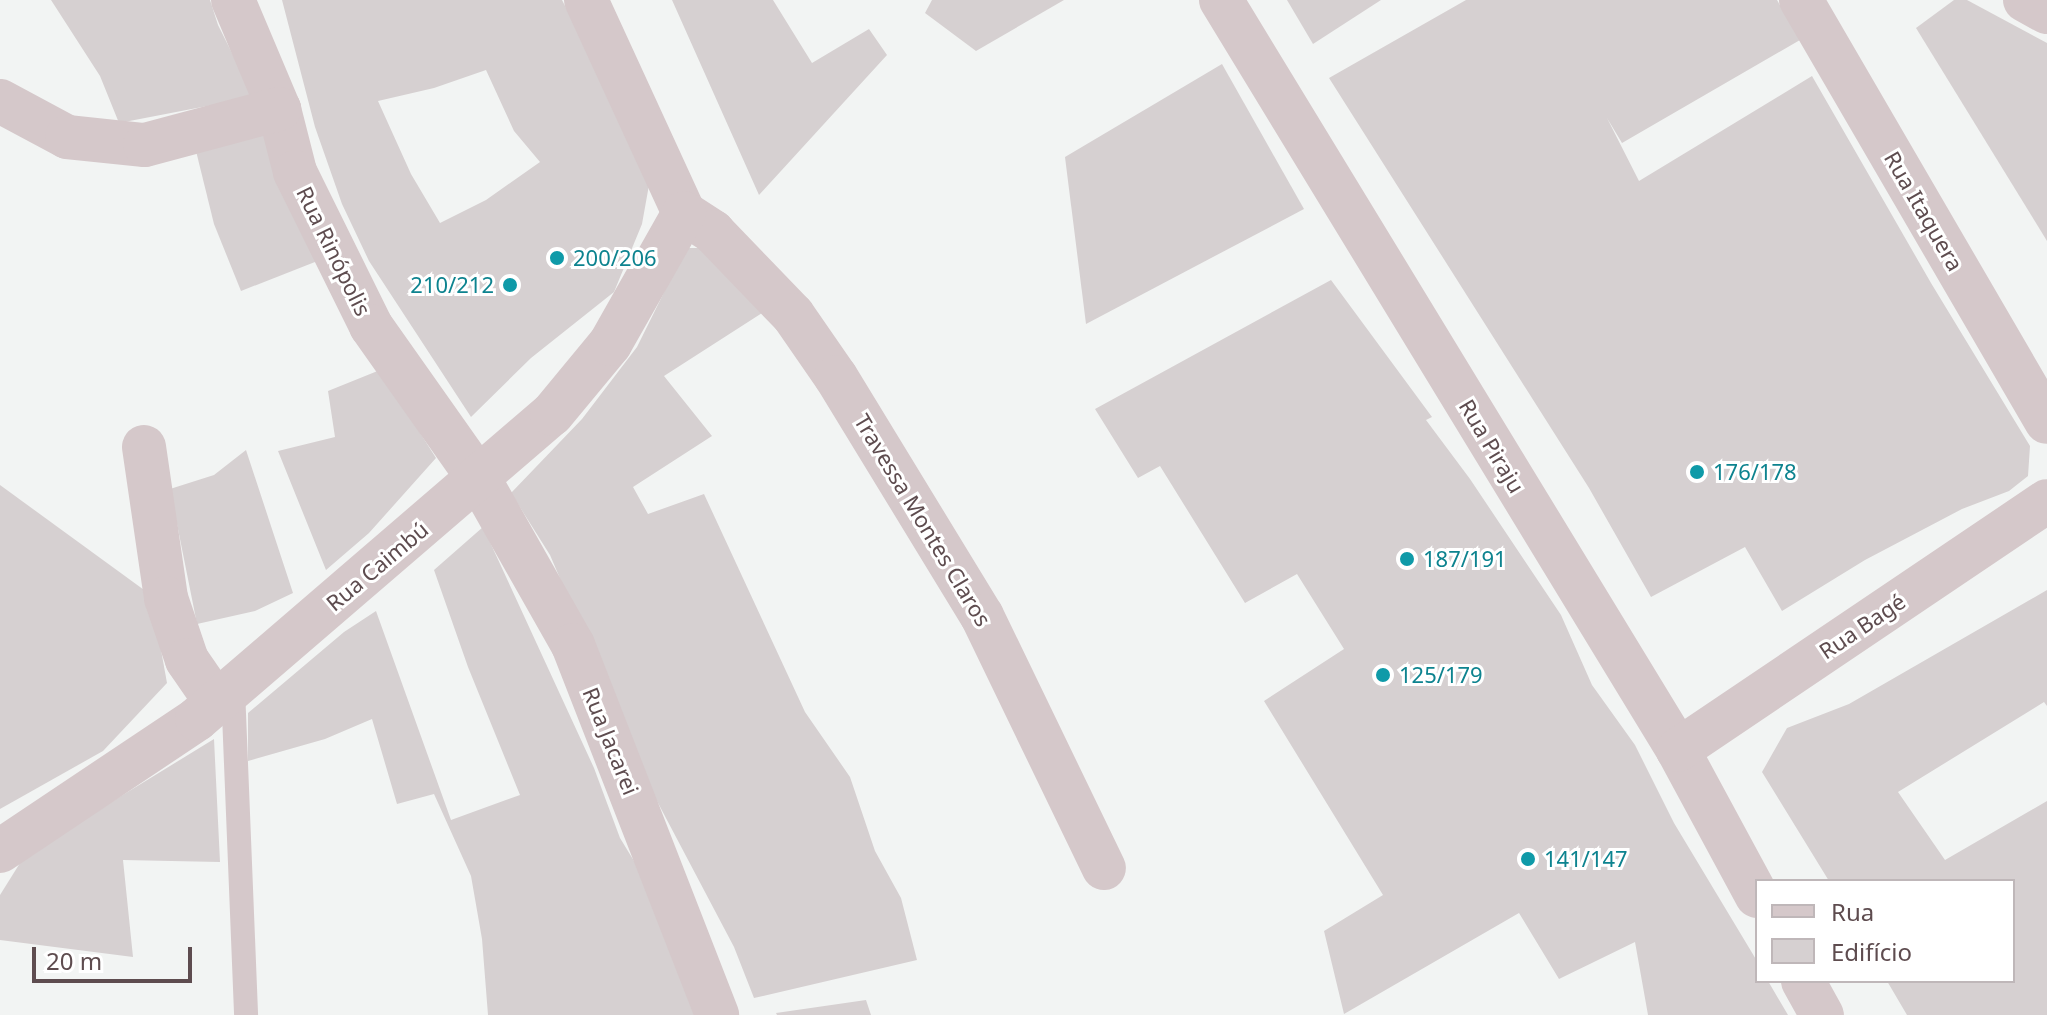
<!DOCTYPE html>
<meta charset="utf-8">
<style>
body{margin:0}
#map{position:relative;width:2047px;height:1015px;overflow:hidden;background:#f2f4f3;font-family:"Noto Sans",sans-serif}
div>[style]{position:absolute}
.building>*{inset:0;background:#d6d0d1}
.service>*{height:24px;margin:-12px;padding:0 12px;transform-origin:12px;border-radius:12px;background:#d5c8ca}
.minor>*{height:44px;margin:-22px;padding:0 22px;transform-origin:22px;border-radius:22px;background:#d5c8ca}
.dots>*{width:22px;height:22px;translate:-50% -50%;box-sizing:border-box;border:4px solid #fff;border-radius:50%}
span{translate:-50% -50%;white-space:nowrap;text-align:center;line-height:1.15;-webkit-text-stroke:6px #fff;paint-order:stroke}
.street-label{font-size:22px;color:#5e4c4f}
.culture-label{font-size:22px;color:#0d838f}
.left{translate:0 -50%;text-align:left}
.right{translate:-100% -50%;text-align:right}
.legend{position:absolute;left:1755px;top:879px;width:260px;height:104px;box-sizing:border-box;background:#fff;border:2px solid #bfb7b9;margin:0;padding:10px 14px;list-style:none;font-size:24px;color:#5e4c4f}
.legend li{display:flex;align-items:center;gap:16px;height:40px}
.legend b{width:40px;border:2px solid #bfb7b9}
.scale{position:absolute;left:32px;top:947px;width:160px;height:36px;box-sizing:border-box;border:4px solid #5e4c4f;border-top:0;padding-left:10px;font-size:24px;line-height:28px;white-space:nowrap;color:#5e4c4f;-webkit-text-stroke:6px #fff;paint-order:stroke}
</style>
<div id="map">
<div class="building">
<div style="clip-path:polygon(51px 0,210px 0,218px 25px,254px 97px,119px 123px,100px 76px)"></div>
<div style="clip-path:polygon(evenodd,282px 0,562px 0,614px 103px,649px 185px,642px 224px,614px 292px,531px 358px,471px 417px,369px 261px,342px 204px,315px 127px,282px 0,486px 70px,514px 131px,540px 162px,486px 200px,440px 223px,411px 174px,378px 101px,434px 88px,486px 70px)"></div>
<div style="clip-path:polygon(672px 0,773px 0,812px 63px,869px 29px,887px 55px,759px 195px)"></div>
<div style="clip-path:polygon(932px 0,1064px 0,976px 51px,925px 13px)"></div>
<div style="clip-path:polygon(1287px 0,1381px 0,1313px 44px)"></div>
<div style="clip-path:polygon(1466px 0,1777px 0,1800px 40px,1622px 143px,1607px 118px,1639px 181px,1812px 76px,1931px 283px,2030px 446px,2028px 476px,2009px 491px,1962px 509px,1865px 560px,1782px 611px,1745px 547px,1651px 597px,1589px 488px,1329px 78px)"></div>
<div style="clip-path:polygon(1954px 0,1967px 0,2047px 43px,2047px 241px,1916px 28px)"></div>
<div style="clip-path:polygon(1222px 64px,1304px 209px,1086px 324px,1065px 157px)"></div>
<div style="clip-path:polygon(265px 129px,320px 260px,241px 291px,214px 224px,196px 151px)"></div>
<div style="clip-path:polygon(686px 248px,711px 248px,770px 308px,664px 376px,712px 436px,633px 487px,648px 514px,704px 494px,805px 712px,850px 777px,875px 851px,901px 898px,917px 960px,754px 998px,734px 947px,648px 784px,550px 555px,511px 493px,582px 419px,637px 347px)"></div>
<div style="clip-path:polygon(1331px 280px,1432px 417px,1426px 420px,1470px 479px,1561px 615px,1592px 685px,1635px 745px,1674px 823px,1757px 961px,1757px 981px,1768px 981px,1788px 1015px,1648px 1015px,1635px 942px,1559px 979px,1519px 913px,1344px 1014px,1324px 931px,1383px 895px,1264px 701px,1344px 649px,1297px 574px,1245px 603px,1160px 466px,1138px 478px,1095px 409px)"></div>
<div style="clip-path:polygon(380px 370px,436px 458px,369px 533px,326px 570px,278px 451px,335px 437px,328px 391px)"></div>
<div style="clip-path:polygon(246px 450px,293px 593px,255px 611px,197px 624px,170px 489px,214px 475px)"></div>
<div style="clip-path:polygon(0 485px,151px 595px,167px 683px,103px 751px,0 809px)"></div>
<div style="clip-path:polygon(483px 527px,594px 768px,620px 838px,656px 897px,696px 1015px,488px 1015px,482px 939px,471px 876px,434px 794px,397px 804px,372px 719px,325px 739px,248px 761px,248px 713px,344px 632px,376px 611px,451px 820px,520px 795px,468px 667px,434px 570px)"></div>
<div style="clip-path:polygon(2047px 590px,2047px 706px,2044px 702px,1898px 792px,1945px 860px,2047px 801px,2047px 1015px,1907px 1015px,1887px 981px,2013px 981px,2013px 881px,1829px 881px,1762px 772px,1787px 728px,1849px 704px)"></div>
<div style="clip-path:polygon(214px 739px,220px 862px,123px 860px,133px 957px,0 940px,0 895px,25px 855px)"></div>
<div style="clip-path:polygon(866px 1000px,871px 1015px,777px 1015px,776px 1013px)"></div>
</div>
<div class="service">
<div style="left:233px;top:689px;width:326px;rotate:87.7deg"></div>
</div>
<div class="minor">
<div style="left:233px;top:0;width:118px;rotate:67.1deg"></div>
<div style="left:279px;top:109px;width:65px;rotate:75.7deg"></div>
<div style="left:295px;top:172px;width:172px;rotate:63.7deg"></div>
<div style="left:371px;top:326px;width:187px;rotate:54.8deg"></div>
<div style="left:479px;top:479px;width:191px;rotate:60.5deg"></div>
<div style="left:573px;top:645px;width:397px;rotate:68.7deg"></div>
<div style="left:586px;top:0;width:234px;rotate:65.3deg"></div>
<div style="left:1221px;top:0;width:878px;rotate:58.64deg"></div>
<div style="left:1678px;top:750px;width:166px;rotate:61.6deg"></div>
<div style="left:1801px;top:0;width:488px;rotate:59.8deg"></div>
<div style="left:2025px;top:0;width:25px;rotate:29deg"></div>
<div style="left:0;top:101px;width:76px;rotate:28.2deg"></div>
<div style="left:67px;top:137px;width:78px;rotate:5.9deg"></div>
<div style="left:145px;top:145px;width:139px;rotate:-15deg"></div>
<div style="left:684px;top:213px;width:35px;rotate:33deg"></div>
<div style="left:713px;top:232px;width:115px;rotate:46.1deg"></div>
<div style="left:793px;top:315px;width:75px;rotate:55.3deg"></div>
<div style="left:836px;top:377px;width:280px;rotate:58.6deg"></div>
<div style="left:982px;top:616px;width:280px;rotate:64.2deg"></div>
<div style="left:144px;top:447px;width:153px;rotate:81.7deg"></div>
<div style="left:166px;top:598px;width:65px;rotate:71.3deg"></div>
<div style="left:187px;top:660px;width:51px;rotate:55.4deg"></div>
<div style="left:1678px;top:750px;width:445px;rotate:-34deg"></div>
<div style="left:0;top:851px;width:237px;rotate:-33.8deg"></div>
<div style="left:197px;top:719px;width:468px;rotate:-40.7deg"></div>
<div style="left:552px;top:414px;width:91px;rotate:-50.4deg"></div>
<div style="left:610px;top:344px;width:150px;rotate:-60.5deg"></div>
<div style="left:1803px;top:981px;width:39px;rotate:61deg"></div>
</div>
<div class="dots">
<div style="left:557px;top:258px;background:#0f9aa8"></div>
<div style="left:510px;top:285px;background:#0f9aa8"></div>
<div style="left:1697px;top:472px;background:#0f9aa8"></div>
<div style="left:1407px;top:559px;background:#0f9aa8"></div>
<div style="left:1383px;top:675px;background:#0f9aa8"></div>
<div style="left:1528px;top:859px;background:#0f9aa8"></div>
</div>
<div class="street-label">
<span style="left:1924px;top:211px;rotate:60deg">Rua Itaquera</span>
<span style="left:334px;top:251px;rotate:64deg">Rua Rinópolis</span>
<span style="left:1492px;top:446px;rotate:59deg">Rua Piraju</span>
<span style="left:923px;top:520px;rotate:59deg">Travessa Montes Claros</span>
<span style="left:377px;top:566px;rotate:-40deg">Rua Caimbú</span>
<span style="left:1862px;top:626px;rotate:-34deg">Rua Bagé</span>
<span style="left:611px;top:741px;rotate:68deg">Rua Jacarei</span>
</div>
<div class="culture-label">
<span class="left" style="left:573px;top:258px">200/206</span>
<span class="right" style="left:494px;top:285px">210/212</span>
<span class="left" style="left:1713px;top:472px">176/178</span>
<span class="left" style="left:1423px;top:559px">187/191</span>
<span class="left" style="left:1399px;top:675px">125/179</span>
<span class="left" style="left:1544px;top:859px">141/147</span>
</div>
<ul class="legend">
<li><b style="height:10px;background:#d5c8ca"></b>Rua</li>
<li><b style="height:22px;background:#d6d0d1"></b>Edifício</li>
</ul>
<div class="scale">20 m</div>
</div>
